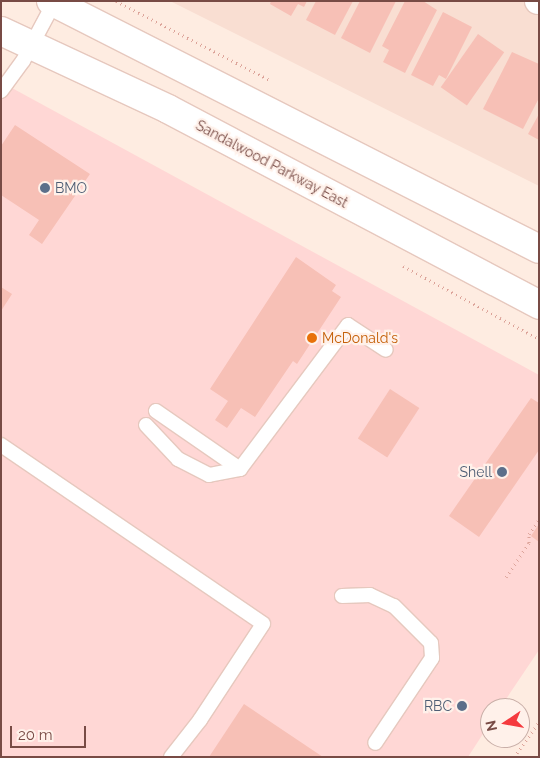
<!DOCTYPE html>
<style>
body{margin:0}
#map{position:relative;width:540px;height:758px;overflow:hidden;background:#feece1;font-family:Raleway,sans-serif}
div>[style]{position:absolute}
.residential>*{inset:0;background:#f9ded2}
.commercial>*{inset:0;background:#ffd7d5}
.building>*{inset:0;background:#f7c0b6;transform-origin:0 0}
.path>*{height:3px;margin-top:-1.5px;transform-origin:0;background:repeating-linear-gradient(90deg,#dca399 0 1px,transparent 0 5px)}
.roads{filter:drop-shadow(1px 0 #e6c8be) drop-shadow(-1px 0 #e6c8be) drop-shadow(0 1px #e6c8be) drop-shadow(0 -1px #e6c8be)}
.service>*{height:14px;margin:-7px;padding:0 7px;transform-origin:7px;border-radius:7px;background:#fff}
.minor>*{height:26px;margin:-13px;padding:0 13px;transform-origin:13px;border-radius:13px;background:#fff}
.secondary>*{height:28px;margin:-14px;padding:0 14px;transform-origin:14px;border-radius:14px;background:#fff}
.dots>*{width:14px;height:14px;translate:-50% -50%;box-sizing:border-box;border:2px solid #fff1ea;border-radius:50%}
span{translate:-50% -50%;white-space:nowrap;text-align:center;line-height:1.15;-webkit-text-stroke:4.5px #fff1ea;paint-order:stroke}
.street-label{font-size:14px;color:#784b45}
.service-label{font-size:14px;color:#4e5e75}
.left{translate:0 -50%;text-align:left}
.right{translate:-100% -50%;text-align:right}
.food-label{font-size:14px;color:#c56008}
.frame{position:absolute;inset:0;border:2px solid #784b45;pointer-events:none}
.north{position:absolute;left:480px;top:698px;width:50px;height:50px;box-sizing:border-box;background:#fff1ea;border:1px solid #c9afa8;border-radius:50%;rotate:258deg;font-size:14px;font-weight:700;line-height:20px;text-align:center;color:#784b45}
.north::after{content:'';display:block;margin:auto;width:18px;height:22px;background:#f53a3e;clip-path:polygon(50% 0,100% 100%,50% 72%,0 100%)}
.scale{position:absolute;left:10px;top:726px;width:76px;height:22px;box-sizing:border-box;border:2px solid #784b45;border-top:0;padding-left:6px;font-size:15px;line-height:18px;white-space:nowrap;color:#784b45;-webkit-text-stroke:4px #fff1ea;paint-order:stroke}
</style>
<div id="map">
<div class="residential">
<div style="clip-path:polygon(170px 1px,539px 1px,539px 186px)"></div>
</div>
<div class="commercial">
<div style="clip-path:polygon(1px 82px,539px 375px,539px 650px,500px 708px,490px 708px,490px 723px,468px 757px,1px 757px)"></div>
</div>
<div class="building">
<div style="clip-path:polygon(271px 1px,307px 1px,304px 7px,298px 4px,291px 16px,270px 4px)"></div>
<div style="clip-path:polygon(316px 1px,353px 1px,335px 35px,306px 20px)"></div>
<div style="clip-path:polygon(360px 1px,396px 1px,370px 53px,341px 38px)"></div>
<div style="clip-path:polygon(405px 1px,423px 1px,437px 10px,405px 73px,383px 62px,389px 50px,382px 46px)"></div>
<div style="clip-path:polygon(443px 12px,472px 27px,446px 79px,439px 75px,433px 86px,411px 75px)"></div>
<div style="left:478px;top:34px;width:32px;height:65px;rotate:35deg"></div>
<div style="clip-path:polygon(512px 52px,539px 64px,539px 98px,523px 129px,483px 109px)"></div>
<div style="clip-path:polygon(539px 114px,539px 140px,528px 134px)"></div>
<div style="clip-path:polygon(15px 125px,90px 174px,42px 244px,29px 235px,39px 220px,1px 195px,1px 146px)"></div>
<div style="clip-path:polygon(296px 257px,336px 285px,332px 291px,341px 297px,297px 364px,293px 361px,255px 417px,241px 408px,227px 428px,215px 420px,228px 401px,210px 389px)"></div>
<div style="clip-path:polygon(1px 287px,12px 294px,1px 311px)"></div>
<div style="left:390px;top:389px;width:35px;height:59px;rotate:33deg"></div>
<div style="clip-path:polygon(531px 398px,539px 403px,539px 450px,479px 537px,449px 516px)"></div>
<div style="clip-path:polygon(539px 524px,539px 542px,531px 536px)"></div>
<div style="clip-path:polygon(244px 704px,323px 757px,209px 757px)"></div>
</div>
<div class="path">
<div style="left:116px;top:1px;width:173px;rotate:27.2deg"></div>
<div style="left:403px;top:266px;width:154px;rotate:28.2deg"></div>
<div style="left:506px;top:577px;width:41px;rotate:-55.9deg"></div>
<div style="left:529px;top:543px;width:9px;rotate:-90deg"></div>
<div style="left:529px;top:534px;width:18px;rotate:-56deg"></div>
<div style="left:514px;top:757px;width:43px;rotate:-54.5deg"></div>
</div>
<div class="roads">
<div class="service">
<div style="left:1px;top:91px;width:37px;rotate:-54deg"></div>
<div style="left:23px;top:61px;width:66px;rotate:-61.9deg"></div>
<div style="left:156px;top:411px;width:102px;rotate:34.6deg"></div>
<div style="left:146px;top:425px;width:47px;rotate:46.7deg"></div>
<div style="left:178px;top:459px;width:35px;rotate:27deg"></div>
<div style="left:209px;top:475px;width:32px;rotate:-11deg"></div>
<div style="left:240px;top:469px;width:180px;rotate:-53.1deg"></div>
<div style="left:348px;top:325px;width:45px;rotate:33.3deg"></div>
<div style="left:1px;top:445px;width:317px;rotate:34.3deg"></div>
<div style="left:263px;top:624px;width:115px;rotate:123.3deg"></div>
<div style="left:200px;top:720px;width:47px;rotate:128.1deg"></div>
<div style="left:342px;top:596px;width:28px;rotate:-2deg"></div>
<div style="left:370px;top:595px;width:26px;rotate:25deg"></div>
<div style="left:394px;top:606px;width:52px;rotate:45deg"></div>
<div style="left:431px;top:643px;width:15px;rotate:86deg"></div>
<div style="left:432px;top:658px;width:102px;rotate:123.8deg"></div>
</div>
<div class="minor">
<div style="left:538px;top:1px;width:1px"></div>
</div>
<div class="secondary">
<div style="left:51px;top:1px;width:547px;rotate:26.94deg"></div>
<div style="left:1px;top:31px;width:184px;rotate:25deg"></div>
<div style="left:168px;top:109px;width:420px;rotate:27.8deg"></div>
</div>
</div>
<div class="dots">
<div style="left:45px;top:188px;background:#5c6f8a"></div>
<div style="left:312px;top:338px;background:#e8710a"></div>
<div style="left:502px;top:472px;background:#5c6f8a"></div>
<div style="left:462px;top:706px;background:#5c6f8a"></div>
</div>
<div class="street-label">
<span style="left:272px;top:164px;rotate:28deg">Sandalwood Parkway East</span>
</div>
<div class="service-label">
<span class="left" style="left:55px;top:188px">BMO</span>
<span class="right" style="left:492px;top:472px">Shell</span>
<span class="right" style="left:452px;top:706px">RBC</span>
</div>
<div class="food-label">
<span class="left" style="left:322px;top:338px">McDonald's</span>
</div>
<div class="frame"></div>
<div class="north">N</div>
<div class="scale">20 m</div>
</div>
